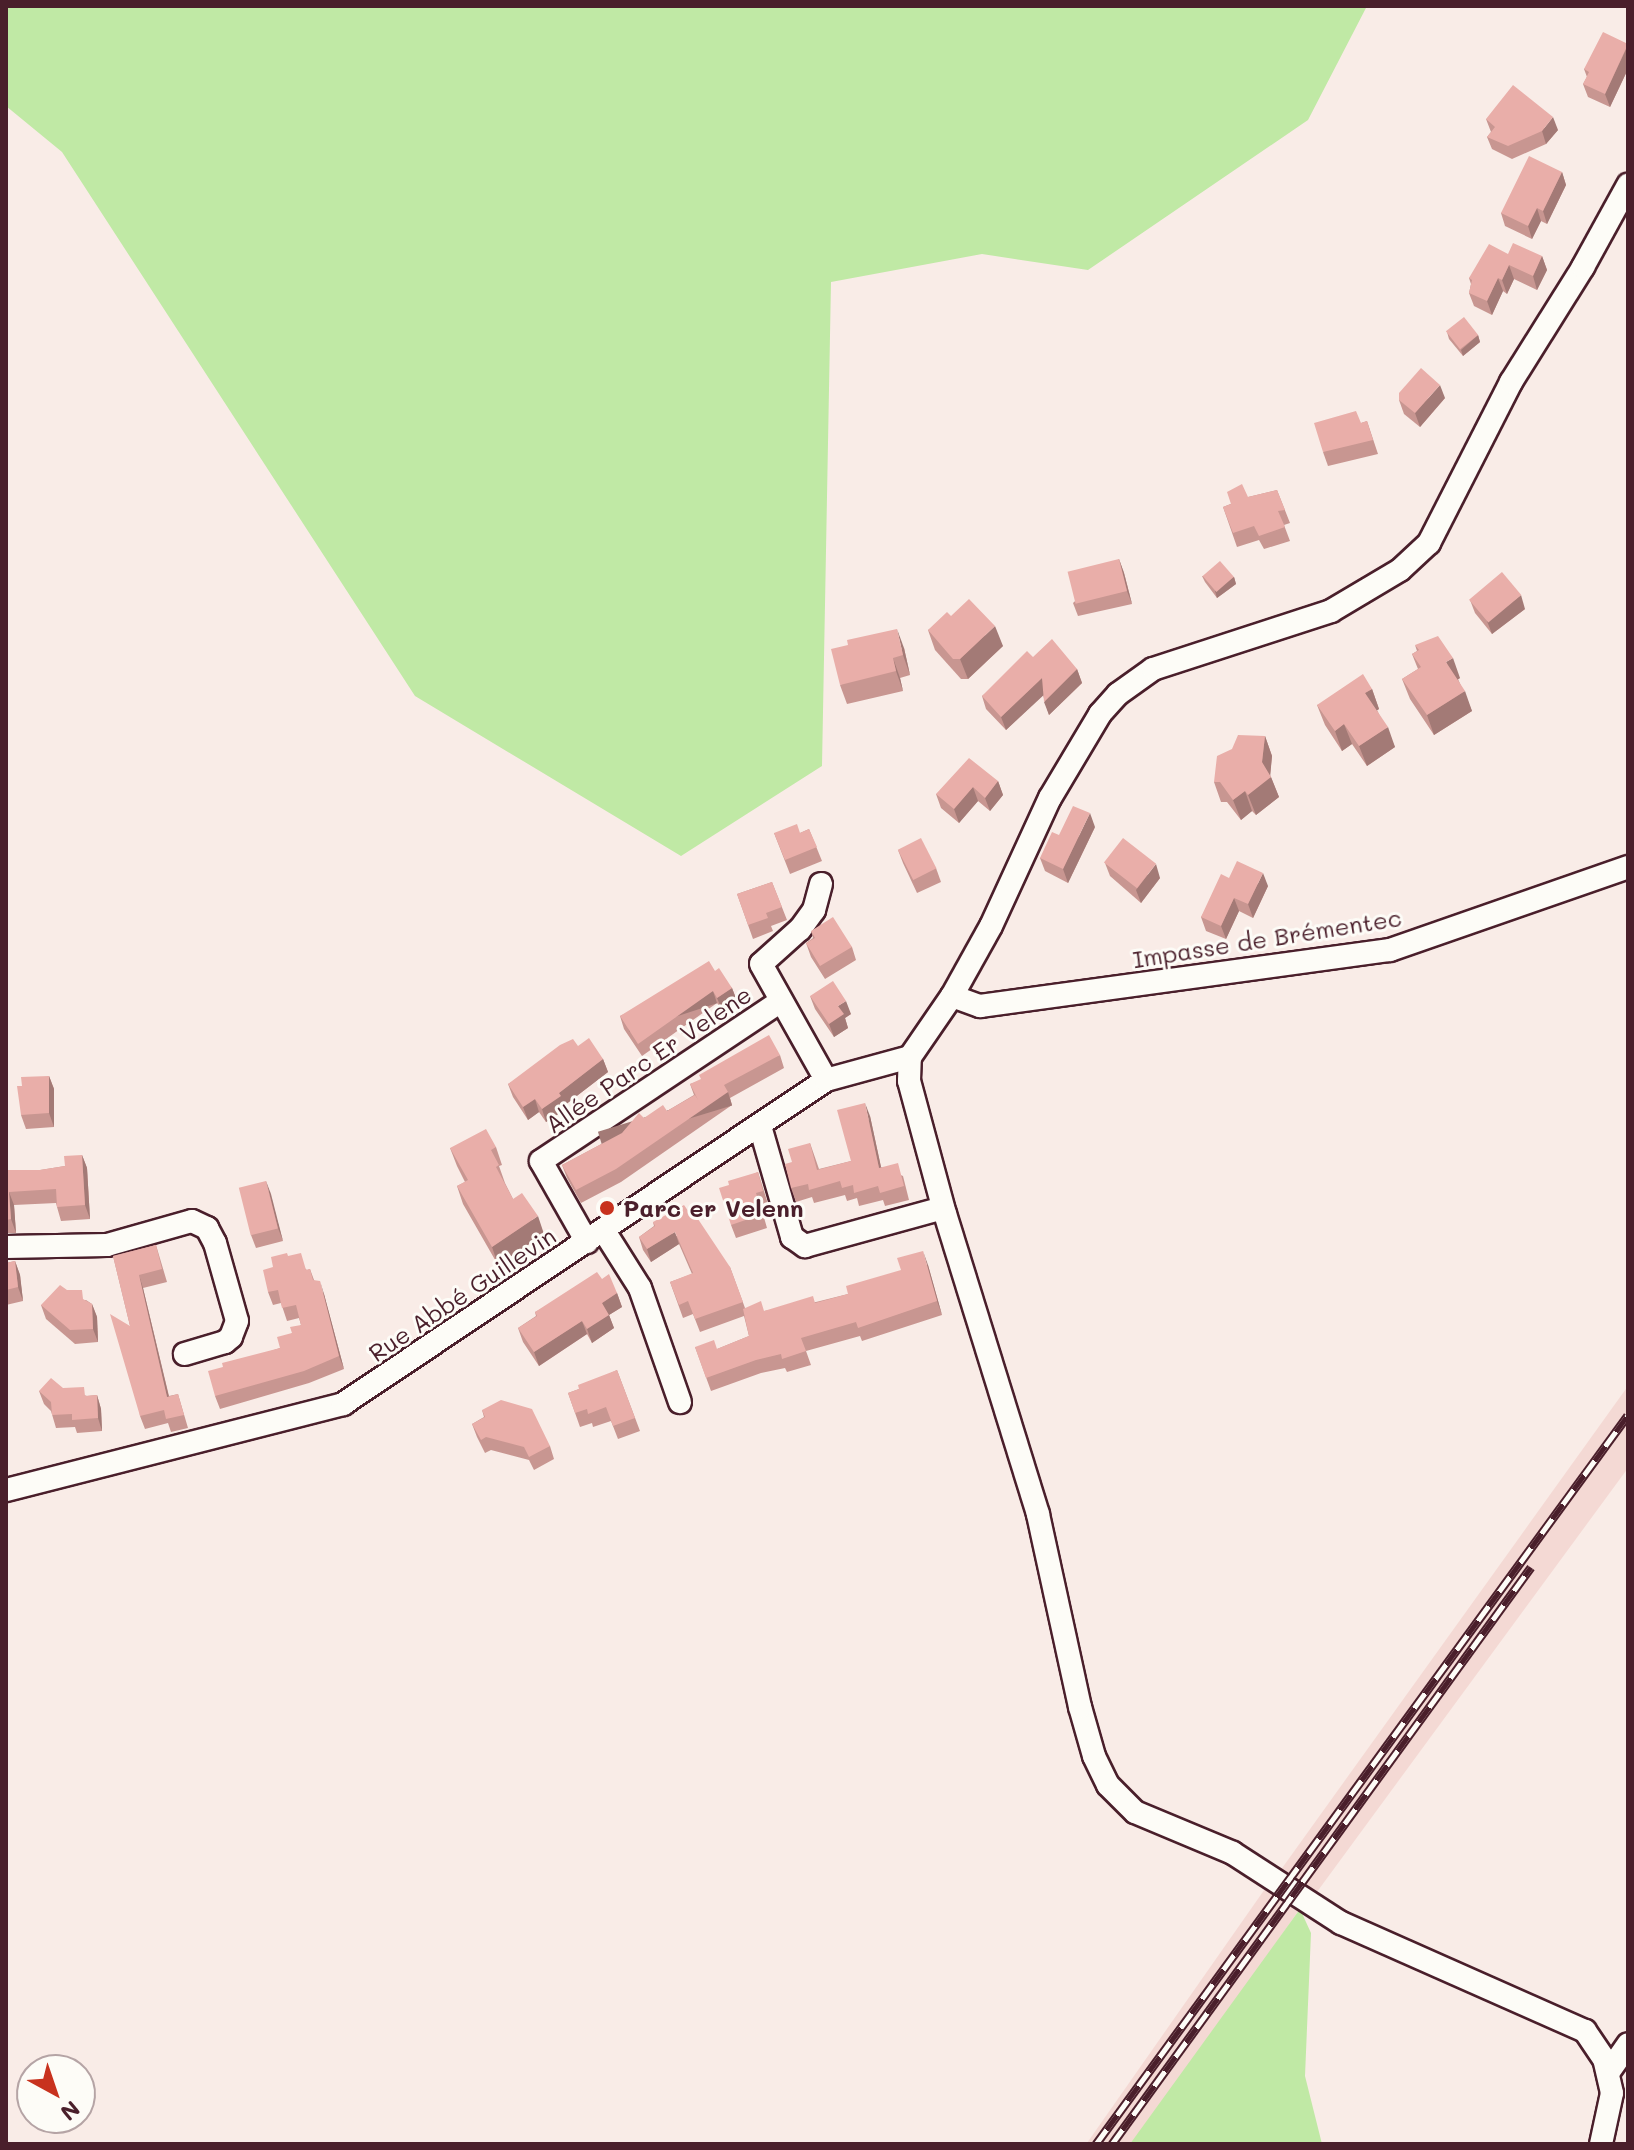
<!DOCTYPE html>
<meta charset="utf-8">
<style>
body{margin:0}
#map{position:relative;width:1634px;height:2150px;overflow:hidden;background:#f9ece7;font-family:Mali,sans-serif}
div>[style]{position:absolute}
.built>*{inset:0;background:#f4d9d4;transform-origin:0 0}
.green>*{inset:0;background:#c0e9a5}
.roads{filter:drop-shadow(2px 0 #4a1f2b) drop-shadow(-2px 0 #4a1f2b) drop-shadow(0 2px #4a1f2b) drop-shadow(0 -2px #4a1f2b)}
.minor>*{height:22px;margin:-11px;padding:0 11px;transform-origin:11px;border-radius:11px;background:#fdfcf7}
.rail>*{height:9px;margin-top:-4.5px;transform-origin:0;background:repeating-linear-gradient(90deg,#fdfcf7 0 18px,#4a1f2b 0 36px);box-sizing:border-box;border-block:2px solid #4a1f2b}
.wall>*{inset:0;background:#c89691}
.shaded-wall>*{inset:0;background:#a37a76;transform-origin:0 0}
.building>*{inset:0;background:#e9aea9;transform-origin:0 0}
.dots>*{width:22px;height:22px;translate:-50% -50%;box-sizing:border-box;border:4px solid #fdfcf7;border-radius:50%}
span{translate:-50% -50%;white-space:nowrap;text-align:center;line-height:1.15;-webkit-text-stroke:6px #fdfcf7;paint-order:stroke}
.street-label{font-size:24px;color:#4a1f2b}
.poi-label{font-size:24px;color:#4a1f2b;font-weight:700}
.left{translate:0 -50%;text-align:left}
.frame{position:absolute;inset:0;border:8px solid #4a1f2b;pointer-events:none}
.north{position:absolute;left:16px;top:2054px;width:80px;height:80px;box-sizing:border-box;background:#fdfcf7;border:2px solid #b5a4a5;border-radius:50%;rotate:140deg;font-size:22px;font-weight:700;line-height:32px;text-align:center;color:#4a1f2b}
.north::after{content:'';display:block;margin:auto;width:28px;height:36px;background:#c8321e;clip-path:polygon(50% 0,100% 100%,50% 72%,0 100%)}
</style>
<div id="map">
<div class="built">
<div style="clip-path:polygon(1628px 1386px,1628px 1468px,1314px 1896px,1280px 1871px)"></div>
<div style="left:1267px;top:1886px;width:40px;height:319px;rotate:35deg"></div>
</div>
<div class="green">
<div style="clip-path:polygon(6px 6px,1367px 6px,1308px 120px,1088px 270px,982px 254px,831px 282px,822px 766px,681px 856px,415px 696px,62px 152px,6px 106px)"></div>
<div style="clip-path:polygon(1300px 1909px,1311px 1933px,1305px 2076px,1322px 2144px,1130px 2144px)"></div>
</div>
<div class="roads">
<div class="minor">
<div style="left:821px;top:884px;width:27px;rotate:105deg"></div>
<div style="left:814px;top:910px;width:24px;rotate:126deg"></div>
<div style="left:800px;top:929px;width:52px;rotate:138.1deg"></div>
<div style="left:761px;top:964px;width:133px;rotate:60.7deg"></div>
<div style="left:952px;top:996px;width:30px;rotate:20deg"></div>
<div style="left:980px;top:1006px;width:414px;rotate:-7.8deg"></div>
<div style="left:1390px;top:950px;width:252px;rotate:-19.2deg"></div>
<div style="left:760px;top:1126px;width:116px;rotate:73.9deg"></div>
<div style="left:792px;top:1237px;width:16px;rotate:35deg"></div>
<div style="left:805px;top:1246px;width:143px;rotate:-15.4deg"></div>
<div style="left:604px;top:1231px;width:67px;rotate:57.7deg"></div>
<div style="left:640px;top:1288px;width:121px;rotate:70.7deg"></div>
<div style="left:587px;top:1242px;width:93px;rotate:-119.6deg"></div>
<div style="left:541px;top:1161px;width:288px;rotate:-33.7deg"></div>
<div style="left:6px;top:1247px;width:101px;rotate:-1.1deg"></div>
<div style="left:107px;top:1245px;width:88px;rotate:-15.8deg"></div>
<div style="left:192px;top:1221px;width:17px;rotate:25deg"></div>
<div style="left:207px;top:1228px;width:17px;rotate:62deg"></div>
<div style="left:215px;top:1243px;width:81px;rotate:74.2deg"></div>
<div style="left:237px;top:1321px;width:17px;rotate:111deg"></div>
<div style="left:231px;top:1337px;width:8px;rotate:140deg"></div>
<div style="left:225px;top:1342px;width:42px;rotate:163.3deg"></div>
<div style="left:6px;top:1490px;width:348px;rotate:-14.3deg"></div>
<div style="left:343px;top:1404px;width:582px;rotate:-33.85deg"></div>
<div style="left:826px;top:1080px;width:87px;rotate:-15.3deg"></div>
<div style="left:1608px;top:2073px;width:35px;rotate:-55deg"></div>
<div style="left:1601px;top:2144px;width:52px;rotate:-77.8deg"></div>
<div style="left:1612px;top:2093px;width:35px;rotate:-103deg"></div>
<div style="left:1604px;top:2059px;width:34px;rotate:-124deg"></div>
<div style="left:1585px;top:2031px;width:267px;rotate:-156.1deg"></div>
<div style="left:1341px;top:1923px;width:129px;rotate:-147.1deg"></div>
<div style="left:1233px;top:1853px;width:106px;rotate:-157.3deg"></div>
<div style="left:1135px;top:1812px;width:38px;rotate:-135deg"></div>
<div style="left:1108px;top:1785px;width:32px;rotate:-116deg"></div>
<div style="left:1094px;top:1756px;width:51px;rotate:-105.9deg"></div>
<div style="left:1080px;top:1707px;width:198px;rotate:-102.3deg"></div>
<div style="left:1038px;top:1514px;width:314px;rotate:-107.2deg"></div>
<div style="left:945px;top:1214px;width:138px;rotate:-105.1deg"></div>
<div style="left:909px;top:1081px;width:24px;rotate:-88deg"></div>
<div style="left:910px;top:1057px;width:74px;rotate:-55.5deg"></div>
<div style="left:952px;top:996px;width:80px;rotate:-60.9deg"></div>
<div style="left:991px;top:926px;width:141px;rotate:-65.3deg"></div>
<div style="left:1050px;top:798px;width:98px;rotate:-59.2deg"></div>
<div style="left:1100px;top:714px;width:27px;rotate:-48deg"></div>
<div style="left:1118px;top:694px;width:43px;rotate:-35.5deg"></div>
<div style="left:1153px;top:669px;width:187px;rotate:-18deg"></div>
<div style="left:1331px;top:611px;width:80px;rotate:-30.7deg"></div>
<div style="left:1400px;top:570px;width:40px;rotate:-43deg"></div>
<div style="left:1429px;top:543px;width:181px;rotate:-63deg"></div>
<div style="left:1511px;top:382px;width:136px;rotate:-57.9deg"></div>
<div style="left:1583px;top:267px;width:94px;rotate:-61.2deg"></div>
</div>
</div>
<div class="rail">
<div style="left:1096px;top:2144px;width:902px;rotate:-53.88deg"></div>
<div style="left:1112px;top:2144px;width:713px;rotate:-54.01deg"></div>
</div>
<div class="wall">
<div style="clip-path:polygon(1628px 44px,1628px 69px,1610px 107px,1588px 97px,1583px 84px,1587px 77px,1584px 69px)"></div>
<div style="clip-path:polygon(1486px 119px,1558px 130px,1546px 144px,1512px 159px,1492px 149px,1487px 137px,1491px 132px)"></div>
<div style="clip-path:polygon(1562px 172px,1566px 185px,1547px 224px,1541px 221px,1532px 239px,1505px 226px,1501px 213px)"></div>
<div style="clip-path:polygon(1508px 254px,1542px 256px,1547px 270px,1537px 290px,1514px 279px,1507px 294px,1503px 291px,1492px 315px,1474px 306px,1469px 293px,1471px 284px,1469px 278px)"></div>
<div style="clip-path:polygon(1447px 332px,1478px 335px,1480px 342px,1463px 356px,1449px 339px)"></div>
<div style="clip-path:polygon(1445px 398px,1420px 427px,1404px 414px,1399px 400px)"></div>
<div style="clip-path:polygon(1367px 421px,1378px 454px,1328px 466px,1323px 452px,1361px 423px)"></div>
<div style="clip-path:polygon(1277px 490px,1290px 523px,1284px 525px,1290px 541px,1264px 549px,1259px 540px,1237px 547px,1223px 507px,1248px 497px)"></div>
<div style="clip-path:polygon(1119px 559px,1124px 573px,1132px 604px,1078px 616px,1073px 603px)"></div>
<div style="clip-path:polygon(1202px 576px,1234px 577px,1236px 584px,1217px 598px,1205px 582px)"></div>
<div style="clip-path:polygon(1470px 600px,1525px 609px,1492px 634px,1475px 613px)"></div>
<div style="clip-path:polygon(951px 616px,1003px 646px,968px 679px,961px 679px,935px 650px,928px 630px)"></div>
<div style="clip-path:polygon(1415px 645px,1460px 678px,1458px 679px,1472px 711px,1434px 735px,1410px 699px,1402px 679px,1418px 669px,1412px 654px,1417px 651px)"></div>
<div style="clip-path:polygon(904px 648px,910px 675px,900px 678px,903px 691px,847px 704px,840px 685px)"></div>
<div style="clip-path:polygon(1033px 657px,1077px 669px,1082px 683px,1049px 715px,1043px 695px,1006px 730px,986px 709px,982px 696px)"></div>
<div style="clip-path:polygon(1372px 689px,1379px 709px,1377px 710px,1395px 747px,1367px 766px,1352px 744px,1342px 751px,1325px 725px,1317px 705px)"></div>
<div style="clip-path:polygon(1265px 736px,1272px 756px,1270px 775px,1279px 797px,1256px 815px,1252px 811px,1241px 820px,1227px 802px,1221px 802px,1214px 782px)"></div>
<div style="clip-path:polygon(998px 781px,1003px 795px,990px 811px,978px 801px,959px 823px,941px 808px,936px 794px)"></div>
<div style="clip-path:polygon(1095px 827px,1068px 883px,1045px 871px,1040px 858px)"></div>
<div style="clip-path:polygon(809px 829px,822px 861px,790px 874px,774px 833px,800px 833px)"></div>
<div style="clip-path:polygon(898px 850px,936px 868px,941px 882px,917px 893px,903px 863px)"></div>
<div style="clip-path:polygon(1105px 863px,1160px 878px,1141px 903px,1110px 876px)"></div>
<div style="clip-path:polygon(1229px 878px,1268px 886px,1253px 918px,1239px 911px,1226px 939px,1206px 931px,1201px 917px)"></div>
<div style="clip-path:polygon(772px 882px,787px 920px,771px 926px,773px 931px,753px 939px,737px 894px)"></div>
<div style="clip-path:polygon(811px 931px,852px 947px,856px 960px,825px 979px,811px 957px,806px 943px,813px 938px)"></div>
<div style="clip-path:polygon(715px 971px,732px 988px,737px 1001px,722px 1010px,717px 1003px,642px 1056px,624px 1029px,620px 1016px)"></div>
<div style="clip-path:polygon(810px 996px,851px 1014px,845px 1018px,848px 1028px,834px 1037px,815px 1009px)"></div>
<div style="clip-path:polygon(578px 1046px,603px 1059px,608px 1072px,565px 1105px,566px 1109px,546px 1122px,539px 1112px,528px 1120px,513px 1097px,508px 1084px)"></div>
<div style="clip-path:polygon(780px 1055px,784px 1068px,730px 1098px,732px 1105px,621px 1182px,581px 1203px,567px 1178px,562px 1165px,622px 1133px,644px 1118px,667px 1111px,694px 1095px,690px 1084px)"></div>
<div style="clip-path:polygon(49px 1076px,54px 1089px,54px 1127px,26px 1129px,21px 1115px,22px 1086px)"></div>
<div style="clip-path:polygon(870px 1116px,881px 1167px,903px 1176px,909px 1200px,885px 1206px,883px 1200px,859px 1206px,857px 1198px,847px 1201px,845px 1195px,814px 1203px,812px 1197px,796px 1202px,791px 1188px,792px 1162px,810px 1143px,819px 1169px,851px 1161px)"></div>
<div style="clip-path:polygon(496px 1147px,502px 1165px,499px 1166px,505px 1183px,513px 1199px,544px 1234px,498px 1265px,463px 1204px,457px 1186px,465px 1182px,457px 1166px,450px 1148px)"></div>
<div style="clip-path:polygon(82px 1155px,87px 1168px,90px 1219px,61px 1221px,57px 1207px,56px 1203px,14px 1205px,16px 1233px,6px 1233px,6px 1170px,40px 1170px,65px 1166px)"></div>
<div style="clip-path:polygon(758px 1172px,768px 1204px,761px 1207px,767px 1228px,736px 1238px,731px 1225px,729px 1185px)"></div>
<div style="clip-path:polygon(266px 1181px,283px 1241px,256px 1248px,251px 1235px)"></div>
<div style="clip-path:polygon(653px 1222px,730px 1267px,745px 1308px,764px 1311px,816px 1302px,848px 1294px,928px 1265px,942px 1315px,862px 1341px,860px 1336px,806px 1351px,811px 1365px,787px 1372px,785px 1368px,761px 1373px,711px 1391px,695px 1347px,717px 1349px,749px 1336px,744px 1316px,700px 1332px,693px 1314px,683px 1318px,670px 1282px,692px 1274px,679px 1244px,651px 1262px,643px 1250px,639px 1237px,654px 1226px)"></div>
<div style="clip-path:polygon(156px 1245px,167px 1282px,143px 1288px,169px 1396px,178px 1394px,188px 1428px,171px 1432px,168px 1423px,145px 1429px,140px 1416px,130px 1326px,113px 1256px)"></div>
<div style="clip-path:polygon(289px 1256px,307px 1270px,310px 1269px,314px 1280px,324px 1294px,344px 1369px,309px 1383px,220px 1409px,215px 1396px,223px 1367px,280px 1348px,292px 1333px,301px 1325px,299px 1318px,287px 1321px,281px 1303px,273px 1305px,268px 1292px,273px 1267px)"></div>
<div style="clip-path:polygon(15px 1261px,20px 1275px,23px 1301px,6px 1305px,6px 1263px)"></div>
<div style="clip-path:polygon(602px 1279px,617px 1293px,622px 1307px,609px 1315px,614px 1328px,592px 1343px,587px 1334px,539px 1366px,523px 1342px,518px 1328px,536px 1316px,535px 1312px)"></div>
<div style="clip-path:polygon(86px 1300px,92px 1304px,97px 1317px,98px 1342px,75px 1344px,46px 1319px,41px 1305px)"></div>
<div style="clip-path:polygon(617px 1370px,640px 1431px,618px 1439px,611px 1421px,593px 1427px,592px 1423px,580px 1427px,568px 1393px,579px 1389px)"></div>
<div style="clip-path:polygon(63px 1388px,87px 1396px,97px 1395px,101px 1409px,102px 1431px,77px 1433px,75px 1427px,56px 1428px,51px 1411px,44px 1404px,39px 1391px)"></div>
<div style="clip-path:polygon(482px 1410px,550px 1446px,554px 1459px,534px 1470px,529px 1460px,491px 1450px,485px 1453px,477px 1437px,472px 1424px,484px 1417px)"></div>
</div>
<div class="shaded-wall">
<div style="clip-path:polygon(1628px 45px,1628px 69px,1610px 107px,1605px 94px)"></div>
<div style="clip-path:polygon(1553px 117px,1558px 130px,1546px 144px,1542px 131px)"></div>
<div style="clip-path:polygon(1562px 172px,1566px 185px,1547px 224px,1543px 211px)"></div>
<div style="clip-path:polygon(1537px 208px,1541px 221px,1532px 239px,1528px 226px)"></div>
<div style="clip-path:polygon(1542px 256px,1547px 270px,1537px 290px,1533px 276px)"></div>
<div style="clip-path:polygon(1509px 265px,1514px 279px,1507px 294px,1502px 280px)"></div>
<div style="clip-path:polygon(1498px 278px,1503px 291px,1492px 315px,1487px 301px)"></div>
<div style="clip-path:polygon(1478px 335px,1480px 342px,1463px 356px,1461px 350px)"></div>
<div style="clip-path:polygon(1440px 385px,1445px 398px,1420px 427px,1415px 413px)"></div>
<div style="clip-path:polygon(1119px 559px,1124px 573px,1132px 604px,1127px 591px)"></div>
<div style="clip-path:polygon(1234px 577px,1236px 584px,1217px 598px,1215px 591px)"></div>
<div style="clip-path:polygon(1521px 595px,1525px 609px,1492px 634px,1487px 621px)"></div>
<div style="clip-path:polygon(995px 626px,1003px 646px,968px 679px,960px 659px)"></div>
<div style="clip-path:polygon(897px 629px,904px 648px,910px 675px,903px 655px)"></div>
<div style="clip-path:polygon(893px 658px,900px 678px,903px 691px,896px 671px)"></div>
<div style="clip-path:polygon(1453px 658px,1460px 678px,1454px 682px,1446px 662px)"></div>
<div style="clip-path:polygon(1077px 669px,1082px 683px,1049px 715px,1044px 702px)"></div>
<div style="clip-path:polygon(1042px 678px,1047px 692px,1006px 730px,1001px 717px)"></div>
<div style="clip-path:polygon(1372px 689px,1379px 709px,1373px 713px,1365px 693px)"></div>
<div style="clip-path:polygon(1465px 691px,1472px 711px,1434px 735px,1427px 715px)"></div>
<div style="clip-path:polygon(1344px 724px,1352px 744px,1342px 751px,1335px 731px)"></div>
<div style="clip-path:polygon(1388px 727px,1395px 747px,1367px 766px,1359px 746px)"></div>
<div style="clip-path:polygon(1265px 736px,1272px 756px,1270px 778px,1271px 777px,1279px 797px,1256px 815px,1248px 795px,1262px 762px)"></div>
<div style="clip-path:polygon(998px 781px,1003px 795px,990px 811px,985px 798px)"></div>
<div style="clip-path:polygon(973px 787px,978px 801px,959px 823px,954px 809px)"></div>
<div style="clip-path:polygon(1245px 791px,1252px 811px,1241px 820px,1233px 800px)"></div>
<div style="clip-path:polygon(1090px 813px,1095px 827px,1068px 883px,1063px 869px)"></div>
<div style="clip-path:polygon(1156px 864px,1160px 878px,1141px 903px,1136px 890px)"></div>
<div style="clip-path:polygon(1263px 873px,1268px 886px,1253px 918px,1248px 904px)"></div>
<div style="clip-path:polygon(1234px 898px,1239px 911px,1226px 939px,1221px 926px)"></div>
<div style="clip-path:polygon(732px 988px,737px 1001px,722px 1010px,717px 998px)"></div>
<div style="left:713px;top:991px;width:13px;height:92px;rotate:72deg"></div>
<div style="clip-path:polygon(846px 1001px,851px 1014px,845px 1018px,848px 1028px,834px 1037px,829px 1024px,838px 1006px)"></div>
<div style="clip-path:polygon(603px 1059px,608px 1072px,565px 1105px,566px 1109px,546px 1122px,542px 1109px,559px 1093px)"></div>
<div style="clip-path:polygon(49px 1076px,54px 1089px,54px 1127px,49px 1113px)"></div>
<div style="left:728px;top:1092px;width:14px;height:136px;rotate:73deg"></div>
<div style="clip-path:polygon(535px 1099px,539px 1112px,528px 1120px,523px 1107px)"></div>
<div style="clip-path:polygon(865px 1103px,870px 1116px,884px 1181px,879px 1168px)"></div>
<div style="clip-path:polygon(82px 1155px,87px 1168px,90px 1219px,85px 1205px)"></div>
<div style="clip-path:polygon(266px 1181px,271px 1194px,283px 1241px,278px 1228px)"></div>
<div style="clip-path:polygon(9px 1192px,14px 1205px,16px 1233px,11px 1219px)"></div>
<div style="clip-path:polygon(538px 1216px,544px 1234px,498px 1265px,492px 1247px)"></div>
<div style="clip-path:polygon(675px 1232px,679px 1244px,651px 1262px,647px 1249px)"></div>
<div style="clip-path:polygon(923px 1251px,928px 1265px,942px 1315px,937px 1301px)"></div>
<div style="clip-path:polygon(15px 1261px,20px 1275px,23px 1301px,18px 1287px)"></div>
<div style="clip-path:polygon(139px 1275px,143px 1288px,172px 1410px,167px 1397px)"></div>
<div style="clip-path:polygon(320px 1281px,324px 1294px,344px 1369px,339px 1356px)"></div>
<div style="clip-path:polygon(617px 1293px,622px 1307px,609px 1315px,614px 1328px,592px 1343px,587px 1329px,602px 1303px)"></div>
<div style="clip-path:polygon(92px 1304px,97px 1317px,98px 1342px,93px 1329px)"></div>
<div style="clip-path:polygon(582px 1321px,587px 1334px,539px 1366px,534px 1352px)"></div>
<div style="clip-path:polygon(97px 1395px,101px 1409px,102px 1431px,98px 1418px)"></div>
</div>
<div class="building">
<div style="clip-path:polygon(1603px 32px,1628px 44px,1605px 94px,1583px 84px,1589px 72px,1584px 69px)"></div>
<div style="clip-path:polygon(1513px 85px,1553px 117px,1542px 131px,1508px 146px,1487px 137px,1495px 127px,1486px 119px)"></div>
<div style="clip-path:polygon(1529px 156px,1562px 172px,1543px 211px,1537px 208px,1528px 226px,1501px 213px)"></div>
<div style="clip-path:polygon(1513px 243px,1542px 256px,1533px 276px,1509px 265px,1502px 280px,1498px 278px,1487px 301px,1469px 293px,1472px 280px,1469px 278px,1489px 244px,1508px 254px)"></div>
<div style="left:1464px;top:317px;width:23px;height:23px;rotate:52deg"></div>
<div style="clip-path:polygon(1421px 368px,1440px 385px,1415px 413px,1399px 400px,1399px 393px)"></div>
<div style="clip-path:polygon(1356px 411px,1361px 423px,1367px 421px,1373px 440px,1323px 452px,1314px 423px)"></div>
<div style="clip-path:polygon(1242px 484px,1248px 497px,1277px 490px,1285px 510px,1278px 511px,1285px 527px,1259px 536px,1254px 526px,1233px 533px,1223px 507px,1231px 504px,1227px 492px)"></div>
<div style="left:1119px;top:559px;width:33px;height:53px;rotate:76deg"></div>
<div style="left:1220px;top:561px;width:21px;height:23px;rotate:49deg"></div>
<div style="left:1502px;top:572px;width:30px;height:43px;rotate:50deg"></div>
<div style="clip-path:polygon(969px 599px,995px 626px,960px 659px,953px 659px,928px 630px,947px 612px,951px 616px)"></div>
<div style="clip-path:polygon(897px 629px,903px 655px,893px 658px,896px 671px,840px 685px,831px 649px,848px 645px,847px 640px)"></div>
<div style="clip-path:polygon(1438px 636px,1453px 658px,1446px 662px,1465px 691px,1427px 715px,1402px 679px,1421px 667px,1412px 654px,1419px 650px,1415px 645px)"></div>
<div style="clip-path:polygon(1052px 639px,1077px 669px,1044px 702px,1042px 678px,1001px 717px,982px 696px,1027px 651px,1033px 657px)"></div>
<div style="clip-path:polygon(1363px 674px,1372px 689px,1365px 693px,1388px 727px,1359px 746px,1344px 724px,1335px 731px,1317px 705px)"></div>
<div style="clip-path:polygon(1238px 735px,1265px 736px,1262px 762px,1271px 777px,1248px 795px,1245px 791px,1233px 800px,1220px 782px,1214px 782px,1217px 756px,1232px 749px)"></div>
<div style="clip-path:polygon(969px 758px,998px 781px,985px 798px,973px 787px,954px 809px,936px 794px)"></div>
<div style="clip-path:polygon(1073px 806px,1090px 813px,1063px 869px,1040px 858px,1052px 832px,1059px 835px)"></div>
<div style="clip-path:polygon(797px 824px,800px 833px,809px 829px,817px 847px,785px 860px,774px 833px)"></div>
<div style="left:921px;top:838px;width:34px;height:26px;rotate:63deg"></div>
<div style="left:1123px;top:838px;width:42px;height:31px;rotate:38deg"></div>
<div style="clip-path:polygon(1237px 861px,1263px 873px,1248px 904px,1234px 898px,1221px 926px,1201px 917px,1221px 874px,1229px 878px)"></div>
<div style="clip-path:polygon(772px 882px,782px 907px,766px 913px,768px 918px,748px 925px,737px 894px)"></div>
<div style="clip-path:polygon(833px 917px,852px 947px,820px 966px,806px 943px,815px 938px,811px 931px)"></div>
<div style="clip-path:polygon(709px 961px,715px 971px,719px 968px,732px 988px,717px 998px,713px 991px,638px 1044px,620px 1016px)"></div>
<div style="clip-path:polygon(833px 981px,846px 1001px,838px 1006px,844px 1014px,829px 1024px,810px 996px)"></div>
<div style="clip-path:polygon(769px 1035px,780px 1055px,724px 1085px,728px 1092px,616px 1169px,576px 1190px,562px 1165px,622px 1133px,639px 1113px,644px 1118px,663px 1105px,667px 1111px,695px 1095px,698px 1100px,690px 1084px,701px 1079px,699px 1075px)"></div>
<div style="clip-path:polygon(589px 1038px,603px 1059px,559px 1093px,561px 1096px,542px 1109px,535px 1099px,523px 1107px,508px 1084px,560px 1045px,573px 1039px,578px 1046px)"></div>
<div style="clip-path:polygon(49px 1076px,49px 1113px,21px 1115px,17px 1086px,22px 1086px,21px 1077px)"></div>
<div style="clip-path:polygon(865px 1103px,879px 1168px,898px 1163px,904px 1186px,880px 1193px,878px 1186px,854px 1193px,853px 1185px,842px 1188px,840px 1181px,809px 1190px,808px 1184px,791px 1188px,785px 1164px,792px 1162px,788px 1149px,810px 1143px,817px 1170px,851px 1161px,837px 1110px)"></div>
<div style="clip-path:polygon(486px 1129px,496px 1147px,491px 1150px,499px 1165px,496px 1167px,513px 1199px,522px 1193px,538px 1216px,492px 1247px,457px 1186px,468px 1180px,450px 1148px)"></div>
<div style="clip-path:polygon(82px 1155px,85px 1205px,57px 1207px,56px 1189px,9px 1192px,11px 1219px,6px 1220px,6px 1170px,40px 1170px,65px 1166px,64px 1156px)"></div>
<div style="clip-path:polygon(758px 1172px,763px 1191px,756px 1193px,763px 1214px,731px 1225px,719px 1188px,729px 1185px,728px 1181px)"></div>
<div style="left:266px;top:1181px;width:49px;height:28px;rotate:76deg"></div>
<div style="clip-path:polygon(684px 1205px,693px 1218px,696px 1216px,730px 1267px,743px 1302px,695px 1319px,688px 1301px,679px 1305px,670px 1282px,693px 1273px,675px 1232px,647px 1249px,639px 1237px,655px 1226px,653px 1222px)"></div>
<div style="clip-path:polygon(156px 1245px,162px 1269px,139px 1275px,167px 1397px,178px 1394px,184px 1415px,166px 1419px,164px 1410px,140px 1416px,110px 1314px,130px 1326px,113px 1256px)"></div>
<div style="clip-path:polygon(923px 1251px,937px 1301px,858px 1328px,856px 1322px,801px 1338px,806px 1351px,782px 1359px,781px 1354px,756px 1360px,706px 1378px,695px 1347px,714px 1340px,717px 1349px,749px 1336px,743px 1309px,761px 1301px,764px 1311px,813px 1296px,815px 1303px,848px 1294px,846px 1286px,901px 1270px,897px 1258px)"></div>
<div style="clip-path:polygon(287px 1253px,288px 1256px,301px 1253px,306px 1270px,310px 1269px,313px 1280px,320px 1281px,339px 1356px,304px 1371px,215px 1396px,208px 1371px,223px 1367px,222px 1363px,280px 1348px,277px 1337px,292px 1333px,290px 1327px,301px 1325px,296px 1305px,282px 1308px,278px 1290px,268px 1292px,263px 1270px,273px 1267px,271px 1257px)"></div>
<div style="clip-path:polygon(15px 1261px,18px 1287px,6px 1290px,6px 1263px)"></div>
<div style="clip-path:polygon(597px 1272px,602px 1279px,609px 1274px,617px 1293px,602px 1303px,609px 1315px,587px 1329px,582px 1321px,534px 1352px,518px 1328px,537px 1316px,535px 1312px)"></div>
<div style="clip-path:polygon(60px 1285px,67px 1290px,82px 1290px,83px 1299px,92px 1304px,93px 1329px,70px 1330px,41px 1305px)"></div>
<div style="clip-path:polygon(617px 1370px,635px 1418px,613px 1426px,606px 1407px,588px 1414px,587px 1409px,575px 1413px,568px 1393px,579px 1389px,578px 1385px)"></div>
<div style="clip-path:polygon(51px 1378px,63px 1388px,84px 1387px,85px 1396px,97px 1395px,98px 1418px,72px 1420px,72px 1414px,52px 1415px,51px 1402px,39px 1391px)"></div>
<div style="clip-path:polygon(501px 1400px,532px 1409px,550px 1446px,529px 1457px,524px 1447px,486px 1437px,481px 1440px,472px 1424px,485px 1417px,482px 1410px)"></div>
</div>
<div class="dots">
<div style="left:607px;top:1208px;background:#c8321e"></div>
</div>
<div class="street-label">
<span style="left:1267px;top:938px;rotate:-9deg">Impasse de Brémentec</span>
<span style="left:648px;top:1059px;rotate:-34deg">Allée Parc Er Velene</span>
<span style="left:462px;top:1294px;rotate:-34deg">Rue Abbé Guillevin</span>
</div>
<div class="poi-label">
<span class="left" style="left:623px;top:1208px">Parc er Velenn</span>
</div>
<div class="frame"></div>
<div class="north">N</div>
</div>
